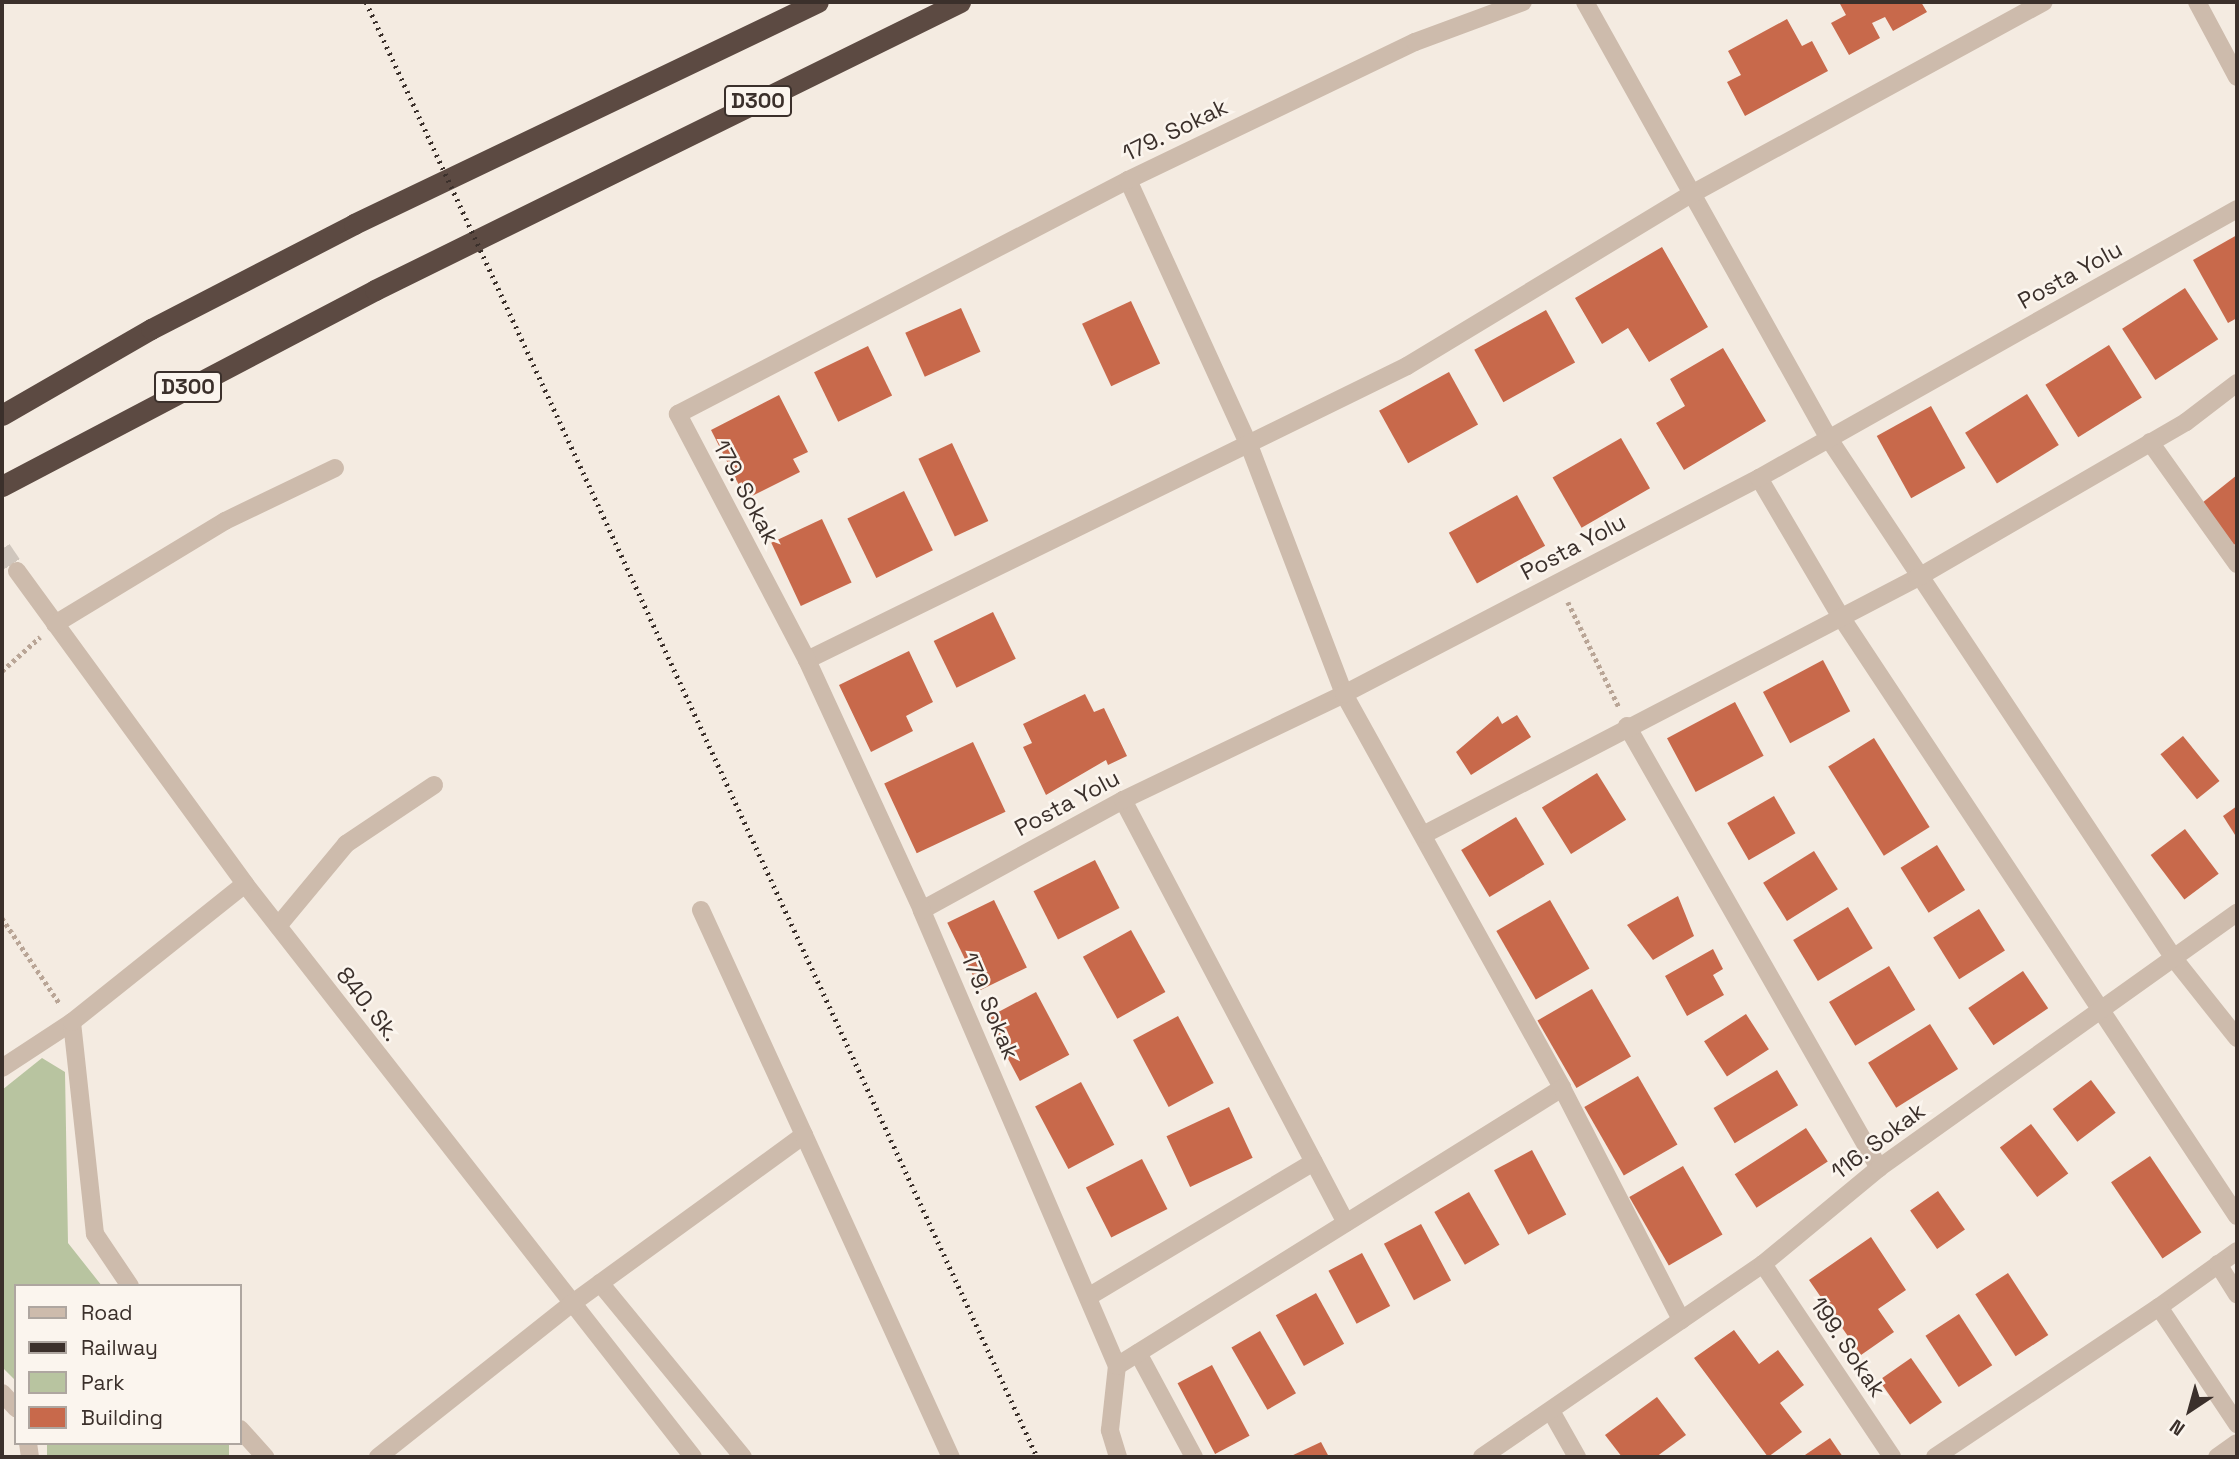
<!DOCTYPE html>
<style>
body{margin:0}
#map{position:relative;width:2239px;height:1459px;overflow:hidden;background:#f4ebe1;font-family:"Space Grotesk",sans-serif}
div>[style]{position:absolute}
.green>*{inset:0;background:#b8c4a0;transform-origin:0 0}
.building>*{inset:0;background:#c8694b;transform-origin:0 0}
.minor-tunnel>*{height:18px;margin-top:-9px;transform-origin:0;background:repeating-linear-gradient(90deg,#cfc6bd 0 18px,transparent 0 27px)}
.path>*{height:4.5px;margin-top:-2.25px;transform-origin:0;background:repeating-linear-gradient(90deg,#b9a596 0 3.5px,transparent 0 7px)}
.minor>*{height:18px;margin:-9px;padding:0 9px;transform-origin:9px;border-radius:9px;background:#cdbbac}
.highway>*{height:21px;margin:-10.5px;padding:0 10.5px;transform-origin:10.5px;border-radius:10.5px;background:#5c4a42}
.rail>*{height:5px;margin-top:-2.5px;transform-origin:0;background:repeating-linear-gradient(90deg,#3b302b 0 2px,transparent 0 7px)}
span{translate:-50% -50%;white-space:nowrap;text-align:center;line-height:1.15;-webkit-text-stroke:5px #fbf5ee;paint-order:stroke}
.shield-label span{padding:2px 5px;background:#fbf5ee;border:2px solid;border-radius:5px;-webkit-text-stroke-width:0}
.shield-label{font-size:21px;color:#3b302b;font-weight:700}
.street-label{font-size:23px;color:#3b302b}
.frame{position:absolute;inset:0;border:4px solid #3b302b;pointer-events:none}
.legend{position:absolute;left:14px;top:1284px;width:228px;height:161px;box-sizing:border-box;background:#fbf5ee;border:2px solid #aea6a0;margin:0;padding:9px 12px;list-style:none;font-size:21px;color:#3b302b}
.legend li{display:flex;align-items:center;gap:14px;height:35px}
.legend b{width:35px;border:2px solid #aea6a0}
.north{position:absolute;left:2155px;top:1375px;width:70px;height:70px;-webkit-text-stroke:5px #fbf5ee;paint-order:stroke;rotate:216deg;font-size:19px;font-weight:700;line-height:28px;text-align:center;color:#3b302b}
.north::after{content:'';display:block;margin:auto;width:24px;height:32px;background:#3b302b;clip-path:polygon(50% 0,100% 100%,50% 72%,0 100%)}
</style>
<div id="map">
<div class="green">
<div style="clip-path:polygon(42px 1058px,65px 1072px,68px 1243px,102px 1286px,16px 1286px,16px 1381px,2px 1367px,2px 1090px)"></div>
<div style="left:47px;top:1443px;width:182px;height:14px"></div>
</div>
<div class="building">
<div style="clip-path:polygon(1839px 2px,1921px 2px,1927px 12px,1893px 31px,1885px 17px,1872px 23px,1880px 38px,1849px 55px,1831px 23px,1846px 15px)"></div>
<div style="clip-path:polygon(1787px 19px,1802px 46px,1812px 41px,1828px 71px,1745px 116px,1727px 82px,1741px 75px,1728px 51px)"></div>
<div style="clip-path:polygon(2237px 235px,2237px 318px,2228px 323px,2193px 260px)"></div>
<div style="clip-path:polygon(1662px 247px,1708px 327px,1649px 362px,1628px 328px,1602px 344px,1575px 298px)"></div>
<div style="left:2185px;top:288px;width:61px;height:75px;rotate:57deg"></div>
<div style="left:1131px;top:301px;width:69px;height:54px;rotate:65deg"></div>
<div style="left:961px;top:308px;width:48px;height:61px;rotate:66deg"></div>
<div style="left:1546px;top:310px;width:60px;height:82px;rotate:61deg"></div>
<div style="left:2109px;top:345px;width:62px;height:75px;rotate:58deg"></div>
<div style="left:868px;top:346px;width:55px;height:60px;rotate:64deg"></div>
<div style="clip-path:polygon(1723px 348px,1766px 421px,1684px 470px,1656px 423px,1685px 406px,1670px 379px)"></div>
<div style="left:1449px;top:372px;width:60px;height:80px;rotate:61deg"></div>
<div style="left:2027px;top:394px;width:60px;height:73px;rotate:58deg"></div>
<div style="clip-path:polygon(779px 395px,808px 452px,793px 459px,800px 472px,746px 499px,711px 430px)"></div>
<div style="left:1931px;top:406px;width:71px;height:62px;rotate:61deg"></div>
<div style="left:1621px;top:438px;width:58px;height:79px;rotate:60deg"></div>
<div style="left:952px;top:443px;width:86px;height:37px;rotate:65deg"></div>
<div style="clip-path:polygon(2237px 475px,2237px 542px,2234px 545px,2202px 503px)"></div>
<div style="left:904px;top:491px;width:66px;height:63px;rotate:64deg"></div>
<div style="left:1517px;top:495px;width:58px;height:78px;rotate:61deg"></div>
<div style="left:822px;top:519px;width:70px;height:56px;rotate:65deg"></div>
<div style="left:993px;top:612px;width:52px;height:66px;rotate:64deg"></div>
<div style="clip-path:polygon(909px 651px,933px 702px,906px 716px,913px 731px,871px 752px,839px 685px)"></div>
<div style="left:1823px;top:660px;width:58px;height:68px;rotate:62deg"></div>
<div style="clip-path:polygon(1085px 694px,1094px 712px,1104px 708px,1127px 756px,1108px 765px,1106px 760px,1046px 795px,1023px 747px,1032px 743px,1023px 724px)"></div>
<div style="left:1735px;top:702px;width:61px;height:77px;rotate:62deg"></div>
<div style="clip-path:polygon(1517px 715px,1531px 737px,1471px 775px,1456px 752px,1498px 716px,1502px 724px)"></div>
<div style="left:2183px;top:736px;width:58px;height:29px;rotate:51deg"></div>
<div style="left:1874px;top:738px;width:105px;height:54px;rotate:58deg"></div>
<div style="left:973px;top:742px;width:77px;height:98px;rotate:65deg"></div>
<div style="left:1597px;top:773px;width:55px;height:65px;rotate:58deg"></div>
<div style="left:1774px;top:796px;width:43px;height:54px;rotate:60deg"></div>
<div style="clip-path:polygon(2237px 806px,2237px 838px,2223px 816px)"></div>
<div style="left:1516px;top:817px;width:55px;height:64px;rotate:59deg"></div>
<div style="left:2185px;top:829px;width:56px;height:43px;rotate:53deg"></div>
<div style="left:1937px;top:845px;width:53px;height:43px;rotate:58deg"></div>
<div style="left:1814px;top:851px;width:45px;height:60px;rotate:58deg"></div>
<div style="left:1095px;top:860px;width:54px;height:69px;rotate:63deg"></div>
<div style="clip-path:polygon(1678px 896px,1694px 936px,1653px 960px,1627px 925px)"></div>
<div style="left:994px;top:900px;width:75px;height:52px;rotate:64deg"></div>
<div style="left:1550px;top:900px;width:79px;height:62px;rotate:60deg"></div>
<div style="left:1848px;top:907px;width:48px;height:64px;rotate:59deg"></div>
<div style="left:1979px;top:909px;width:49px;height:54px;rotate:58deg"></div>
<div style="left:1131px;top:930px;width:71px;height:55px;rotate:61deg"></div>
<div style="clip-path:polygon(1713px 949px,1723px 969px,1713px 975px,1724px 995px,1687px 1016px,1665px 976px)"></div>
<div style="left:1889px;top:966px;width:51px;height:70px;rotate:59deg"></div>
<div style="left:2023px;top:971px;width:45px;height:66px;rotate:56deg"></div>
<div style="left:1592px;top:989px;width:78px;height:63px;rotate:60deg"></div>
<div style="left:1036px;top:992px;width:71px;height:56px;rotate:62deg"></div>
<div style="left:1746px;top:1014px;width:42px;height:50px;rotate:57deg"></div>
<div style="left:1178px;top:1016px;width:76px;height:51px;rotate:62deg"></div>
<div style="left:1930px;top:1024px;width:53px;height:73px;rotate:58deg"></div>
<div style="left:1777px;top:1070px;width:41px;height:74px;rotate:59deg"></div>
<div style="left:1638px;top:1076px;width:79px;height:62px;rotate:60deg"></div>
<div style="left:2091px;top:1080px;width:41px;height:48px;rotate:53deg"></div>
<div style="left:1081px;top:1082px;width:71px;height:52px;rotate:62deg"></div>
<div style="left:1229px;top:1107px;width:56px;height:69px;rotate:65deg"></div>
<div style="left:2031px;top:1124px;width:62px;height:39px;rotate:53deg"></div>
<div style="left:1806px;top:1128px;width:40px;height:85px;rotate:57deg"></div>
<div style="left:1532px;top:1150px;width:73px;height:43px;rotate:62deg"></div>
<div style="left:2150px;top:1156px;width:92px;height:47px;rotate:56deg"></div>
<div style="left:1142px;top:1159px;width:56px;height:63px;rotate:63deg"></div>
<div style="left:1683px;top:1166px;width:79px;height:62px;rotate:60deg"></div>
<div style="left:1938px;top:1191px;width:47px;height:34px;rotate:55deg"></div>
<div style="left:1469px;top:1192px;width:61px;height:40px;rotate:60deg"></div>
<div style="left:1421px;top:1224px;width:64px;height:42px;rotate:62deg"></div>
<div style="clip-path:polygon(1871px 1237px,1906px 1290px,1878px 1309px,1894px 1332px,1861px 1355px,1809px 1280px)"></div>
<div style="left:1362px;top:1253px;width:60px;height:38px;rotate:62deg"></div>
<div style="left:2008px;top:1273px;width:74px;height:39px;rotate:57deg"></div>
<div style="left:1316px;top:1293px;width:58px;height:46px;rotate:61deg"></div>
<div style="left:1959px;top:1314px;width:61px;height:40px;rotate:57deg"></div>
<div style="clip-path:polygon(1734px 1330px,1759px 1364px,1778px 1350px,1804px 1385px,1780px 1403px,1802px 1432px,1768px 1457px,1694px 1358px)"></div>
<div style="left:1260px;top:1331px;width:72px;height:33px;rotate:60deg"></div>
<div style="left:1911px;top:1358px;width:54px;height:39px;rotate:55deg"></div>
<div style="left:1212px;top:1365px;width:80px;height:39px;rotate:62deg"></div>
<div style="clip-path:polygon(1657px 1397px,1686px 1435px,1656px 1457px,1622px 1457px,1605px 1435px)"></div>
<div style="clip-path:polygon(1830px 1438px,1843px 1457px,1802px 1457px)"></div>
<div style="clip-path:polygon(1321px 1442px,1329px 1457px,1289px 1457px)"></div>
</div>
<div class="minor-tunnel">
<div style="left:2px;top:549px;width:27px;rotate:56deg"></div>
</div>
<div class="path">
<div style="left:1568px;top:602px;width:117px;rotate:64.1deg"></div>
<div style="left:2px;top:671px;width:51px;rotate:-41.8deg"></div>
<div style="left:2px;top:918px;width:104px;rotate:56deg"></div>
</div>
<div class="minor">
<div style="left:1585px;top:2px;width:501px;rotate:60.82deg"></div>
<div style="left:1829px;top:439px;width:625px;rotate:56.41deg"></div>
<div style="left:2175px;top:960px;width:100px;rotate:51.5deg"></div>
<div style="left:2197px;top:2px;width:85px;rotate:61.9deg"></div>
<div style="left:1128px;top:180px;width:291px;rotate:65.5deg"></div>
<div style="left:1249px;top:445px;width:267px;rotate:69.1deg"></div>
<div style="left:1344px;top:694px;width:450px;rotate:61deg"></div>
<div style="left:2150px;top:442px;width:150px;rotate:54.5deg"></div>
<div style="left:1759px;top:478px;width:161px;rotate:59.5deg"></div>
<div style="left:1841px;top:617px;width:718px;rotate:56.53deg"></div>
<div style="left:17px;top:571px;width:387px;rotate:53.9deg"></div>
<div style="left:245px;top:884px;width:727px;rotate:51.98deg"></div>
<div style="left:55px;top:624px;width:199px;rotate:-31.2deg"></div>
<div style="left:225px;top:521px;width:122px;rotate:-25.7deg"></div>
<div style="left:807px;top:660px;width:668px;rotate:-26.1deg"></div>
<div style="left:1407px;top:366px;width:328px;rotate:-31.2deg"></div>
<div style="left:1688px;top:196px;width:405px;rotate:-28.6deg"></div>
<div style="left:1627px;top:726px;width:509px;rotate:60.31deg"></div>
<div style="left:1123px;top:800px;width:478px;rotate:62.2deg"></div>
<div style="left:1425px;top:834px;width:555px;rotate:-27.49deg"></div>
<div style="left:1917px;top:578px;width:311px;rotate:-30.1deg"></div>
<div style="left:2186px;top:422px;width:64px;rotate:-37.4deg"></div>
<div style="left:701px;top:910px;width:247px;rotate:65.4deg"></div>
<div style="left:922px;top:910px;width:229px;rotate:-28.7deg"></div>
<div style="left:1123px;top:800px;width:245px;rotate:-25.6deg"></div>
<div style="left:1344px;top:694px;width:468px;rotate:-27.5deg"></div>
<div style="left:1759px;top:478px;width:548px;rotate:-29.37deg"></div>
<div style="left:278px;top:926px;width:107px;rotate:-50.3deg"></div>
<div style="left:346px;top:844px;width:106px;rotate:-33.8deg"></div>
<div style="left:2px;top:1068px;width:84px;rotate:-33.3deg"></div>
<div style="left:2237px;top:1251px;width:96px;rotate:144.3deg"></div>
<div style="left:2159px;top:1307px;width:141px;rotate:56.3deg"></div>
<div style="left:1763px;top:1264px;width:232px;rotate:56.2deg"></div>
<div style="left:2218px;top:1264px;width:36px;rotate:58deg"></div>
<div style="left:600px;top:1283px;width:225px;rotate:50.6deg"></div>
<div style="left:130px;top:1286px;width:63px;rotate:-123.9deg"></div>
<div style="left:95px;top:1234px;width:213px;rotate:-96.2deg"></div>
<div style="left:72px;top:1022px;width:221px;rotate:-38.6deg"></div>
<div style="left:1088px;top:1297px;width:263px;rotate:-30.9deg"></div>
<div style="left:1138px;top:1353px;width:118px;rotate:61.7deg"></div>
<div style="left:1117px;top:1366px;width:525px;rotate:-31.99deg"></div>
<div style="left:1562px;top:1088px;width:261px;rotate:62.8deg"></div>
<div style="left:2px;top:1393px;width:21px;rotate:47deg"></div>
<div style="left:1551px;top:1411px;width:53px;rotate:60.5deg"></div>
<div style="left:240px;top:1429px;width:38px;rotate:48deg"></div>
<div style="left:28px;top:1443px;width:14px;rotate:82deg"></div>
<div style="left:378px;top:1457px;width:245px;rotate:-38.4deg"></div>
<div style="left:570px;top:1305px;width:289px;rotate:-36deg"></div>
<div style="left:804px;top:1135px;width:354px;rotate:65.5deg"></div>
<div style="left:1118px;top:1457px;width:28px;rotate:-107deg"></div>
<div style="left:1110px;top:1430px;width:64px;rotate:-83.8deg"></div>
<div style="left:1117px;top:1366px;width:496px;rotate:-113.2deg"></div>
<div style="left:922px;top:910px;width:275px;rotate:-114.7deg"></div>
<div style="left:807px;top:660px;width:278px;rotate:-117.7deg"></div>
<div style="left:678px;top:414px;width:507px;rotate:-27.47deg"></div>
<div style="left:1128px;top:180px;width:318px;rotate:-25.7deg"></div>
<div style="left:1415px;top:42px;width:115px;rotate:-20.3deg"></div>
<div style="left:1482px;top:1457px;width:341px;rotate:-34.5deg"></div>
<div style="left:1763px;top:1264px;width:151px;rotate:-39.6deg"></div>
<div style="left:1879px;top:1168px;width:440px;rotate:-35.5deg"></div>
<div style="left:1935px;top:1457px;width:270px;rotate:-33.8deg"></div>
<div style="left:2217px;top:1457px;width:24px;rotate:-35deg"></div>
</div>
<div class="highway">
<div style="left:2px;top:415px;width:172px;rotate:-30deg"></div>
<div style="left:151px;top:329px;width:229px;rotate:-27.3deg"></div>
<div style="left:354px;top:224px;width:514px;rotate:-25.57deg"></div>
<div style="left:2px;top:486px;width:421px;rotate:-27.7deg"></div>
<div style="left:375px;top:290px;width:652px;rotate:-26.21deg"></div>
</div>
<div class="rail">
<div style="left:366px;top:2px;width:1602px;rotate:65.24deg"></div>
</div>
<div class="shield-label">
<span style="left:758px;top:101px">D300</span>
<span style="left:188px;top:387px">D300</span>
</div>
<div class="street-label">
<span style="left:1175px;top:130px;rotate:-26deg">179. Sokak</span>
<span style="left:2070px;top:275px;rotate:-29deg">Posta Yolu</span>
<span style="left:746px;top:492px;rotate:62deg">179. Sokak</span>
<span style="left:1573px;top:547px;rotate:-28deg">Posta Yolu</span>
<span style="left:1067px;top:803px;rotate:-28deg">Posta Yolu</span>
<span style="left:368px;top:1004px;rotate:52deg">840. Sk.</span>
<span style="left:990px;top:1006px;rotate:67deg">179. Sokak</span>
<span style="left:1878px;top:1141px;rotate:-37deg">116. Sokak</span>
<span style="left:1848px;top:1347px;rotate:56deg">199. Sokak</span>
</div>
<div class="frame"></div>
<ul class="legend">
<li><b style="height:9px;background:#cdbbac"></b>Road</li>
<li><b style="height:9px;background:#3b302b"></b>Railway</li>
<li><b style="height:19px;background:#b8c4a0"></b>Park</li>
<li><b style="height:19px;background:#c8694b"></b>Building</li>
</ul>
<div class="north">N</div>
</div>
